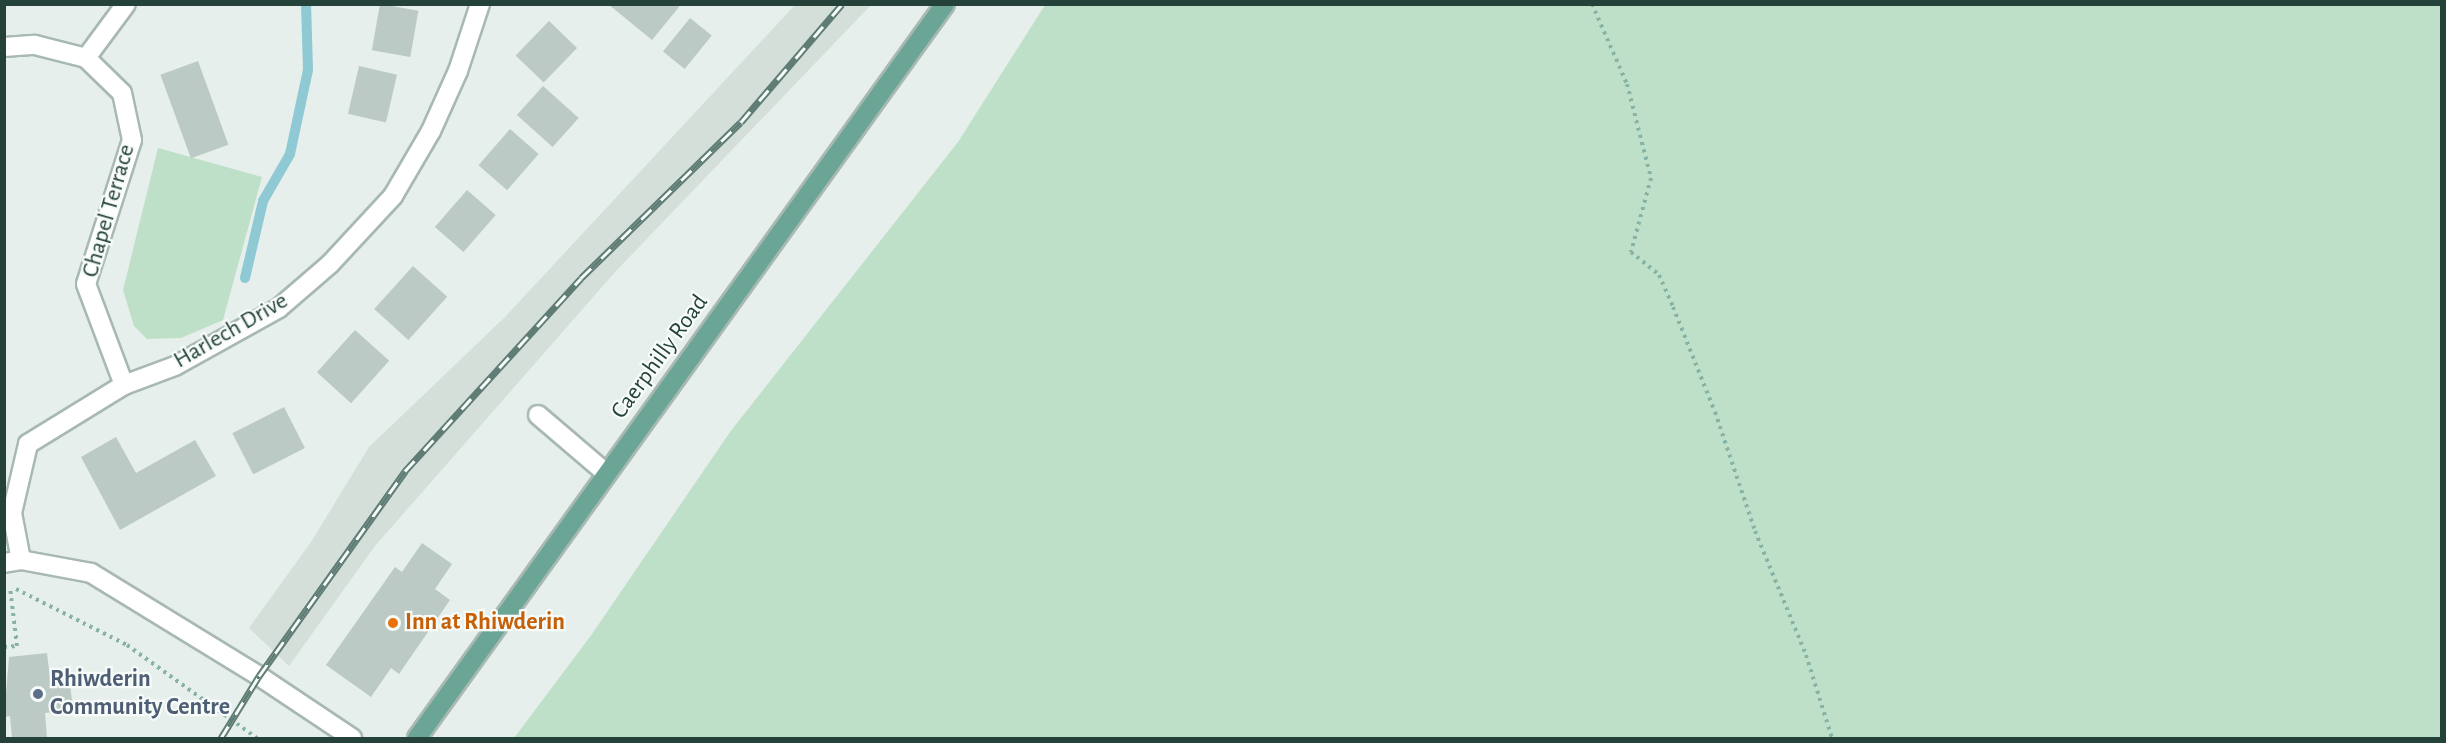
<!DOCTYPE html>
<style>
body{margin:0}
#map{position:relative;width:2446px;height:743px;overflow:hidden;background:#e6efeb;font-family:"Alegreya Sans",sans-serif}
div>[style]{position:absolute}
.built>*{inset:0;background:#d4dfda}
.green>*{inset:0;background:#bfe0c8}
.stream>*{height:10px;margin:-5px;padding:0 5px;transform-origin:5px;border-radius:5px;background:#8ec9d4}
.building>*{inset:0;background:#bbcac4;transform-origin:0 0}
.path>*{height:4px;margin-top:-2px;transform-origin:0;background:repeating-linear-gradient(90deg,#86b3a5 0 3px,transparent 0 7.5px)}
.roads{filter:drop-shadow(2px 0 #a8b8b2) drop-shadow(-2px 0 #a8b8b2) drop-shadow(0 2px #a8b8b2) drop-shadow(0 -2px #a8b8b2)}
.service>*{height:18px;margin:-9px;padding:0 9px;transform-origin:9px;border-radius:9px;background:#fff}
.minor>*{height:18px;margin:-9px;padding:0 9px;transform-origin:9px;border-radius:9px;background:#fff}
.primary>*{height:18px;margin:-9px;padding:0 9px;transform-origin:9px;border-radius:9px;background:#6aa596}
.rail>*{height:7px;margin-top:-3.5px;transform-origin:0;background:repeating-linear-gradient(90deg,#f7fbf9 0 14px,#5f7d75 0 28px);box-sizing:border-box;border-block:2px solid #5f7d75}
.dots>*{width:16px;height:16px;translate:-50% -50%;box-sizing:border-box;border:3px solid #f7fbf9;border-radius:50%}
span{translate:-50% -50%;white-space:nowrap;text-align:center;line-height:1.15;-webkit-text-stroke:4.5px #f7fbf9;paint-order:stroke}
.street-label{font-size:24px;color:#24423a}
.food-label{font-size:24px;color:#c56008;font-weight:700}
.left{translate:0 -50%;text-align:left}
.service-label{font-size:24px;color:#4e5e75;font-weight:700}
.frame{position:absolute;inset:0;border:6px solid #24423a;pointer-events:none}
</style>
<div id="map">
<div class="built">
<div style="clip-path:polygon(795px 5px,871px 5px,616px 271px,375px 546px,289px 666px,249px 628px,311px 542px,369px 447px,505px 317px)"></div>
</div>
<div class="green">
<div style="clip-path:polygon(1045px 5px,2441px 5px,2441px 738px,514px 738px,592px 634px,730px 432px,958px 142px)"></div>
<div style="clip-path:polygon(158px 148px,262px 177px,223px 320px,181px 338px,147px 339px,134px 326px,123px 290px)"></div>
</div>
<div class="stream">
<div style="left:245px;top:278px;width:79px;rotate:-76.8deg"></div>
<div style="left:263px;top:201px;width:54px;rotate:-60.1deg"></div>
<div style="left:290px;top:154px;width:86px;rotate:-77.9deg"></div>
<div style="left:308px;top:70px;width:66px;rotate:-91.7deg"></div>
</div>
<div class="building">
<div style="left:380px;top:4px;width:39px;height:47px;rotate:10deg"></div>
<div style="clip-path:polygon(608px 4px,677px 4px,679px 7px,652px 40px)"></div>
<div style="left:690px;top:18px;width:28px;height:43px;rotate:39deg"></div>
<div style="left:549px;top:21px;width:39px;height:48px;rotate:44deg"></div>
<div style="left:198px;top:61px;width:89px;height:40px;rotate:70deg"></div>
<div style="left:359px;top:66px;width:39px;height:49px;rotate:13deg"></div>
<div style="left:543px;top:86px;width:48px;height:39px;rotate:42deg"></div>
<div style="left:510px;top:129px;width:38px;height:48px;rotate:41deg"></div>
<div style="left:467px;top:190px;width:38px;height:49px;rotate:41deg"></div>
<div style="left:413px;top:266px;width:46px;height:58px;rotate:42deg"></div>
<div style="left:355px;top:330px;width:46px;height:57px;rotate:42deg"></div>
<div style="left:284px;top:407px;width:46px;height:58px;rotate:63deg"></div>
<div style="clip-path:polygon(116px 437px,136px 473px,195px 440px,216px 476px,120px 530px,81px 457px)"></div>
<div style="clip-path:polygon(422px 543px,452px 564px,435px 589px,450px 600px,399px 674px,391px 668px,371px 697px,326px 665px,395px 567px,402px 572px)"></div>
<div style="clip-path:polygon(47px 653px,50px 678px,69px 675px,73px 710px,45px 713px,47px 738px,12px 738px,10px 716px,4px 717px,9px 657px)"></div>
</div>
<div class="path">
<div style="left:1592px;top:4px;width:87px;rotate:66.4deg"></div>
<div style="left:1627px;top:84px;width:97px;rotate:75.7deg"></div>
<div style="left:1651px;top:178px;width:77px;rotate:105.1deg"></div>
<div style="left:1631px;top:252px;width:36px;rotate:39deg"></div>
<div style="left:1659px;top:275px;width:35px;rotate:66deg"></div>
<div style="left:1673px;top:307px;width:113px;rotate:68.2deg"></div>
<div style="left:1715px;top:412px;width:126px;rotate:71.4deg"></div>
<div style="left:1755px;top:531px;width:134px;rotate:67.6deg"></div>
<div style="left:1806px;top:655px;width:87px;rotate:72.6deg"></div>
<div style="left:16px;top:589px;width:124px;rotate:26.8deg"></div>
<div style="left:127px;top:645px;width:160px;rotate:35.6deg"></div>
<div style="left:4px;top:647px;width:13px;rotate:-4deg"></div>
<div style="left:17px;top:646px;width:59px;rotate:-96.8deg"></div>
</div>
<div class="roads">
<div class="service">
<div style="left:86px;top:58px;width:67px;rotate:-53.5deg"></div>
<div style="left:538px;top:415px;width:89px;rotate:40.5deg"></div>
</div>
<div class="minor">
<div style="left:4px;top:47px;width:31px;rotate:-4deg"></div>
<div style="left:35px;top:45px;width:53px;rotate:14.3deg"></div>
<div style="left:86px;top:58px;width:50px;rotate:44.2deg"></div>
<div style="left:122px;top:93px;width:48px;rotate:78deg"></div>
<div style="left:132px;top:140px;width:151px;rotate:107.7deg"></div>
<div style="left:86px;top:284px;width:108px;rotate:69.4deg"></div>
<div style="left:21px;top:560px;width:48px;rotate:-100.8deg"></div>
<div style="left:12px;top:513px;width:71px;rotate:-76.9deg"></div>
<div style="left:28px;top:444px;width:113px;rotate:-31.6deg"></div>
<div style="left:124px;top:385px;width:54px;rotate:-20.4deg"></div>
<div style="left:175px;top:366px;width:119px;rotate:-29.1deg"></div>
<div style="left:279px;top:308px;width:67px;rotate:-40.8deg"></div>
<div style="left:330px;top:264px;width:93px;rotate:-47.2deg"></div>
<div style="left:393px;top:196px;width:75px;rotate:-59.7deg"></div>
<div style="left:431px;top:131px;width:66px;rotate:-65.8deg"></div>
<div style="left:458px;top:71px;width:71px;rotate:-71.8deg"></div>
<div style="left:4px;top:563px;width:17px;rotate:-10deg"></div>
<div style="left:21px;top:560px;width:71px;rotate:10.5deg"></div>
<div style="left:91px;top:573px;width:197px;rotate:31.5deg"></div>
<div style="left:259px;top:676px;width:112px;rotate:33.7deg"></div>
</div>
<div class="primary">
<div style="left:417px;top:738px;width:904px;rotate:-54.27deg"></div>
</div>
</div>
<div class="rail">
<div style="left:221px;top:738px;width:73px;rotate:-58.5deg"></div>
<div style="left:259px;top:676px;width:252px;rotate:-54.5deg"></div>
<div style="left:405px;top:471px;width:261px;rotate:-47.6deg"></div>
<div style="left:581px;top:278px;width:223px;rotate:-44.3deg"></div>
<div style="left:741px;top:122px;width:155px;rotate:-49.4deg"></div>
</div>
<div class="dots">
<div style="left:393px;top:623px;background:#e8710a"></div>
<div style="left:38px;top:694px;background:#5c6f8a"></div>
</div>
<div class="street-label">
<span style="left:109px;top:211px;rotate:-74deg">Chapel Terrace</span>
<span style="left:231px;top:331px;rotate:-30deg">Harlech Drive</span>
<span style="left:660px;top:357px;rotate:-54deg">Caerphilly Road</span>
</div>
<div class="food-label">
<span class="left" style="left:405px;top:623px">Inn at Rhiwderin</span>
</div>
<div class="service-label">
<span class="left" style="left:50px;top:694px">Rhiwderin<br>Community Centre</span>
</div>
<div class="frame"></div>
</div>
